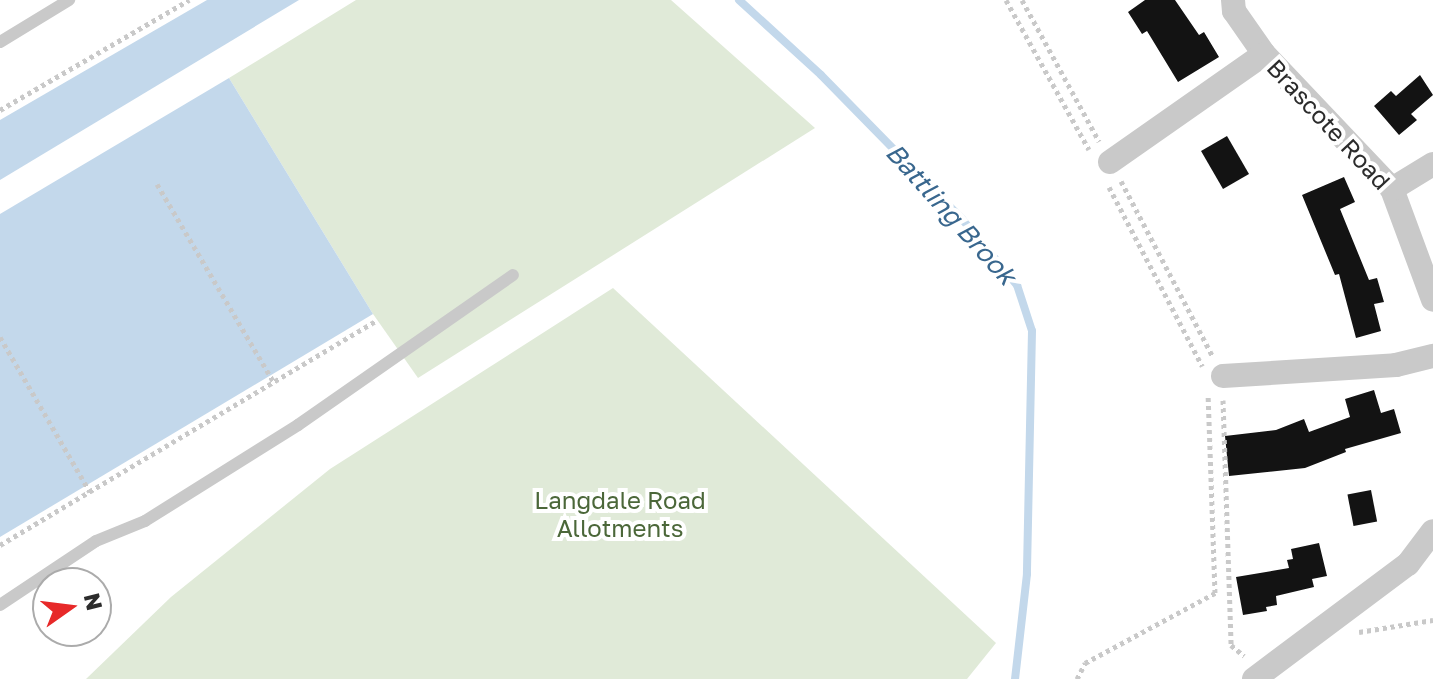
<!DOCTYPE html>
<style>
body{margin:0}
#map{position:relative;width:1433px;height:679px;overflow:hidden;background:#fff;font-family:"Golos Text",sans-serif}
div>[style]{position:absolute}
.green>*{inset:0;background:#e0ead8}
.water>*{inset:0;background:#c3d8eb}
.stream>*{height:8px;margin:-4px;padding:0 4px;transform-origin:4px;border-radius:4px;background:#c3d8eb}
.building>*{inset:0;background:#131313;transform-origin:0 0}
.path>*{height:5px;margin-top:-2.5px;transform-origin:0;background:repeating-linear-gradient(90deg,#c9c9c9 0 4px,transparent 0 8px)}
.service>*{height:12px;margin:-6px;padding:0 6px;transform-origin:6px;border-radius:6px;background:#c9c9c9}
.minor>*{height:24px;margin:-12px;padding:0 12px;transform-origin:12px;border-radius:12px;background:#c9c9c9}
span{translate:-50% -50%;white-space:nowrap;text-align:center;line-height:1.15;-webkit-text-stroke:8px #fff;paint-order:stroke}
.street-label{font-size:24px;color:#2c2c2c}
.park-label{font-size:24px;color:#4b6739}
.water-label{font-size:26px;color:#39678e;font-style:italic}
.north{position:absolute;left:32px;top:567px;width:80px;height:80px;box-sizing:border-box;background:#fff;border:2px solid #ababab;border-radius:50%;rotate:76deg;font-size:22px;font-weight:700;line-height:32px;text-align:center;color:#2c2c2c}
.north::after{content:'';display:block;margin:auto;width:28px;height:36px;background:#e72929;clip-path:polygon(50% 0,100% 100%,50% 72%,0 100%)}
</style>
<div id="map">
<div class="green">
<div style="clip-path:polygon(356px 0,671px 0,815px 128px,418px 378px,373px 314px,229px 78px)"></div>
<div style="clip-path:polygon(613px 288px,996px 643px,967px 679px,86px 679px,171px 597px,330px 469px)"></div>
</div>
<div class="water">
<div style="clip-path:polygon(207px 0,299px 0,0 180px,0 120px)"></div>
<div style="clip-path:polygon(229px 78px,373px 314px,0 537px,0 214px)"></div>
</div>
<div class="stream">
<div style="left:739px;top:0;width:111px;rotate:42.4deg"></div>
<div style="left:821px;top:75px;width:202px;rotate:45.6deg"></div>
<div style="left:962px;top:219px;width:86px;rotate:50.2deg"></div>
<div style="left:1017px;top:285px;width:48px;rotate:71.9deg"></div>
<div style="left:1032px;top:331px;width:243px;rotate:91.2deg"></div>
<div style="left:1027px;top:574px;width:106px;rotate:96.5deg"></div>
</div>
<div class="building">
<div style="clip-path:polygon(1145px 0,1175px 0,1199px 35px,1204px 32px,1219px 57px,1178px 82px,1147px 31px,1142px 34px,1128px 12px)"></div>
<div style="clip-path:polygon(1420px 75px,1433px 95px,1411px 114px,1417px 120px,1399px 135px,1374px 106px,1391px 91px,1396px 96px)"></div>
<div style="left:1227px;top:136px;width:44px;height:30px;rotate:60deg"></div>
<div style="clip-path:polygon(1344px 177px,1355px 202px,1340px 209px,1369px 280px,1377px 278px,1384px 302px,1374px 304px,1381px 331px,1356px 338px,1339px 274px,1335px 275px,1302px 195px)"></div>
<div style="clip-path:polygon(1374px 390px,1381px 413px,1394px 409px,1401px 433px,1345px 449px,1346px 452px,1305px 468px,1229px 476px,1225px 436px,1276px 430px,1304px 419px,1309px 432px,1350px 417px,1345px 399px)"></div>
<div style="left:1371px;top:490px;width:32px;height:24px;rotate:79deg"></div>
<div style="clip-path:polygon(1319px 543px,1327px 576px,1312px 579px,1314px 587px,1276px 596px,1277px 605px,1266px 607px,1267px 611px,1243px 615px,1236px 577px,1289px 568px,1287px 560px,1293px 559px,1291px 549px)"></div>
</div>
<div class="path">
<div style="left:1006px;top:0;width:171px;rotate:61deg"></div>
<div style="left:1022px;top:0;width:161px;rotate:61.4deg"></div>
<div style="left:0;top:110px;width:219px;rotate:-30.2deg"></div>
<div style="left:1121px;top:181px;width:199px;rotate:62.4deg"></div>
<div style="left:157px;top:184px;width:231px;rotate:59.5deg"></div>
<div style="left:1109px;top:187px;width:202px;rotate:62.5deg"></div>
<div style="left:0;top:337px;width:179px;rotate:59.9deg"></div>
<div style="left:1223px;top:400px;width:245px;rotate:88.1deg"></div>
<div style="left:1231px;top:645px;width:17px;rotate:40deg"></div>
<div style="left:0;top:545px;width:440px;rotate:-30.8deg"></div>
<div style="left:1359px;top:632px;width:75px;rotate:-9.2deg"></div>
<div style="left:1077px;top:679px;width:18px;rotate:-63deg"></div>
<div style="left:1085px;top:663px;width:148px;rotate:-28.3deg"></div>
<div style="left:1215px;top:593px;width:198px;rotate:-92deg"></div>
</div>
<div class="service">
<div style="left:0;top:42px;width:81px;rotate:-31.3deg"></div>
<div style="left:0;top:605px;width:115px;rotate:-33.7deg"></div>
<div style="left:96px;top:541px;width:53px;rotate:-22.2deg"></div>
<div style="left:145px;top:521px;width:181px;rotate:-32.1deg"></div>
<div style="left:298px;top:425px;width:262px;rotate:-34.9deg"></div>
</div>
<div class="minor">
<div style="left:1233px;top:0;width:11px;rotate:85deg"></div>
<div style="left:1234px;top:11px;width:52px;rotate:55.1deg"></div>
<div style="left:1264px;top:54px;width:186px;rotate:46.5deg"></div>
<div style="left:1392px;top:189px;width:118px;rotate:69.7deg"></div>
<div style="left:1110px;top:162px;width:188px;rotate:-35deg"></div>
<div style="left:1392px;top:189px;width:48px;rotate:-31.4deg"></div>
<div style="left:1223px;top:376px;width:173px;rotate:-3.6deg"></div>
<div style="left:1396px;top:365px;width:38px;rotate:-14deg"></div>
<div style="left:1254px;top:679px;width:192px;rotate:-36.8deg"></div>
<div style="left:1408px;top:564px;width:41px;rotate:-52.9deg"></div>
</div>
<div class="street-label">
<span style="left:1329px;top:124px;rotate:47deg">Brascote Road</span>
</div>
<div class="park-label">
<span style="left:620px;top:514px">Langdale Road<br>Allotments</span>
</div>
<div class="water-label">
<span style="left:951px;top:214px;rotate:48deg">Battling Brook</span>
</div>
<div class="north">N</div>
</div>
